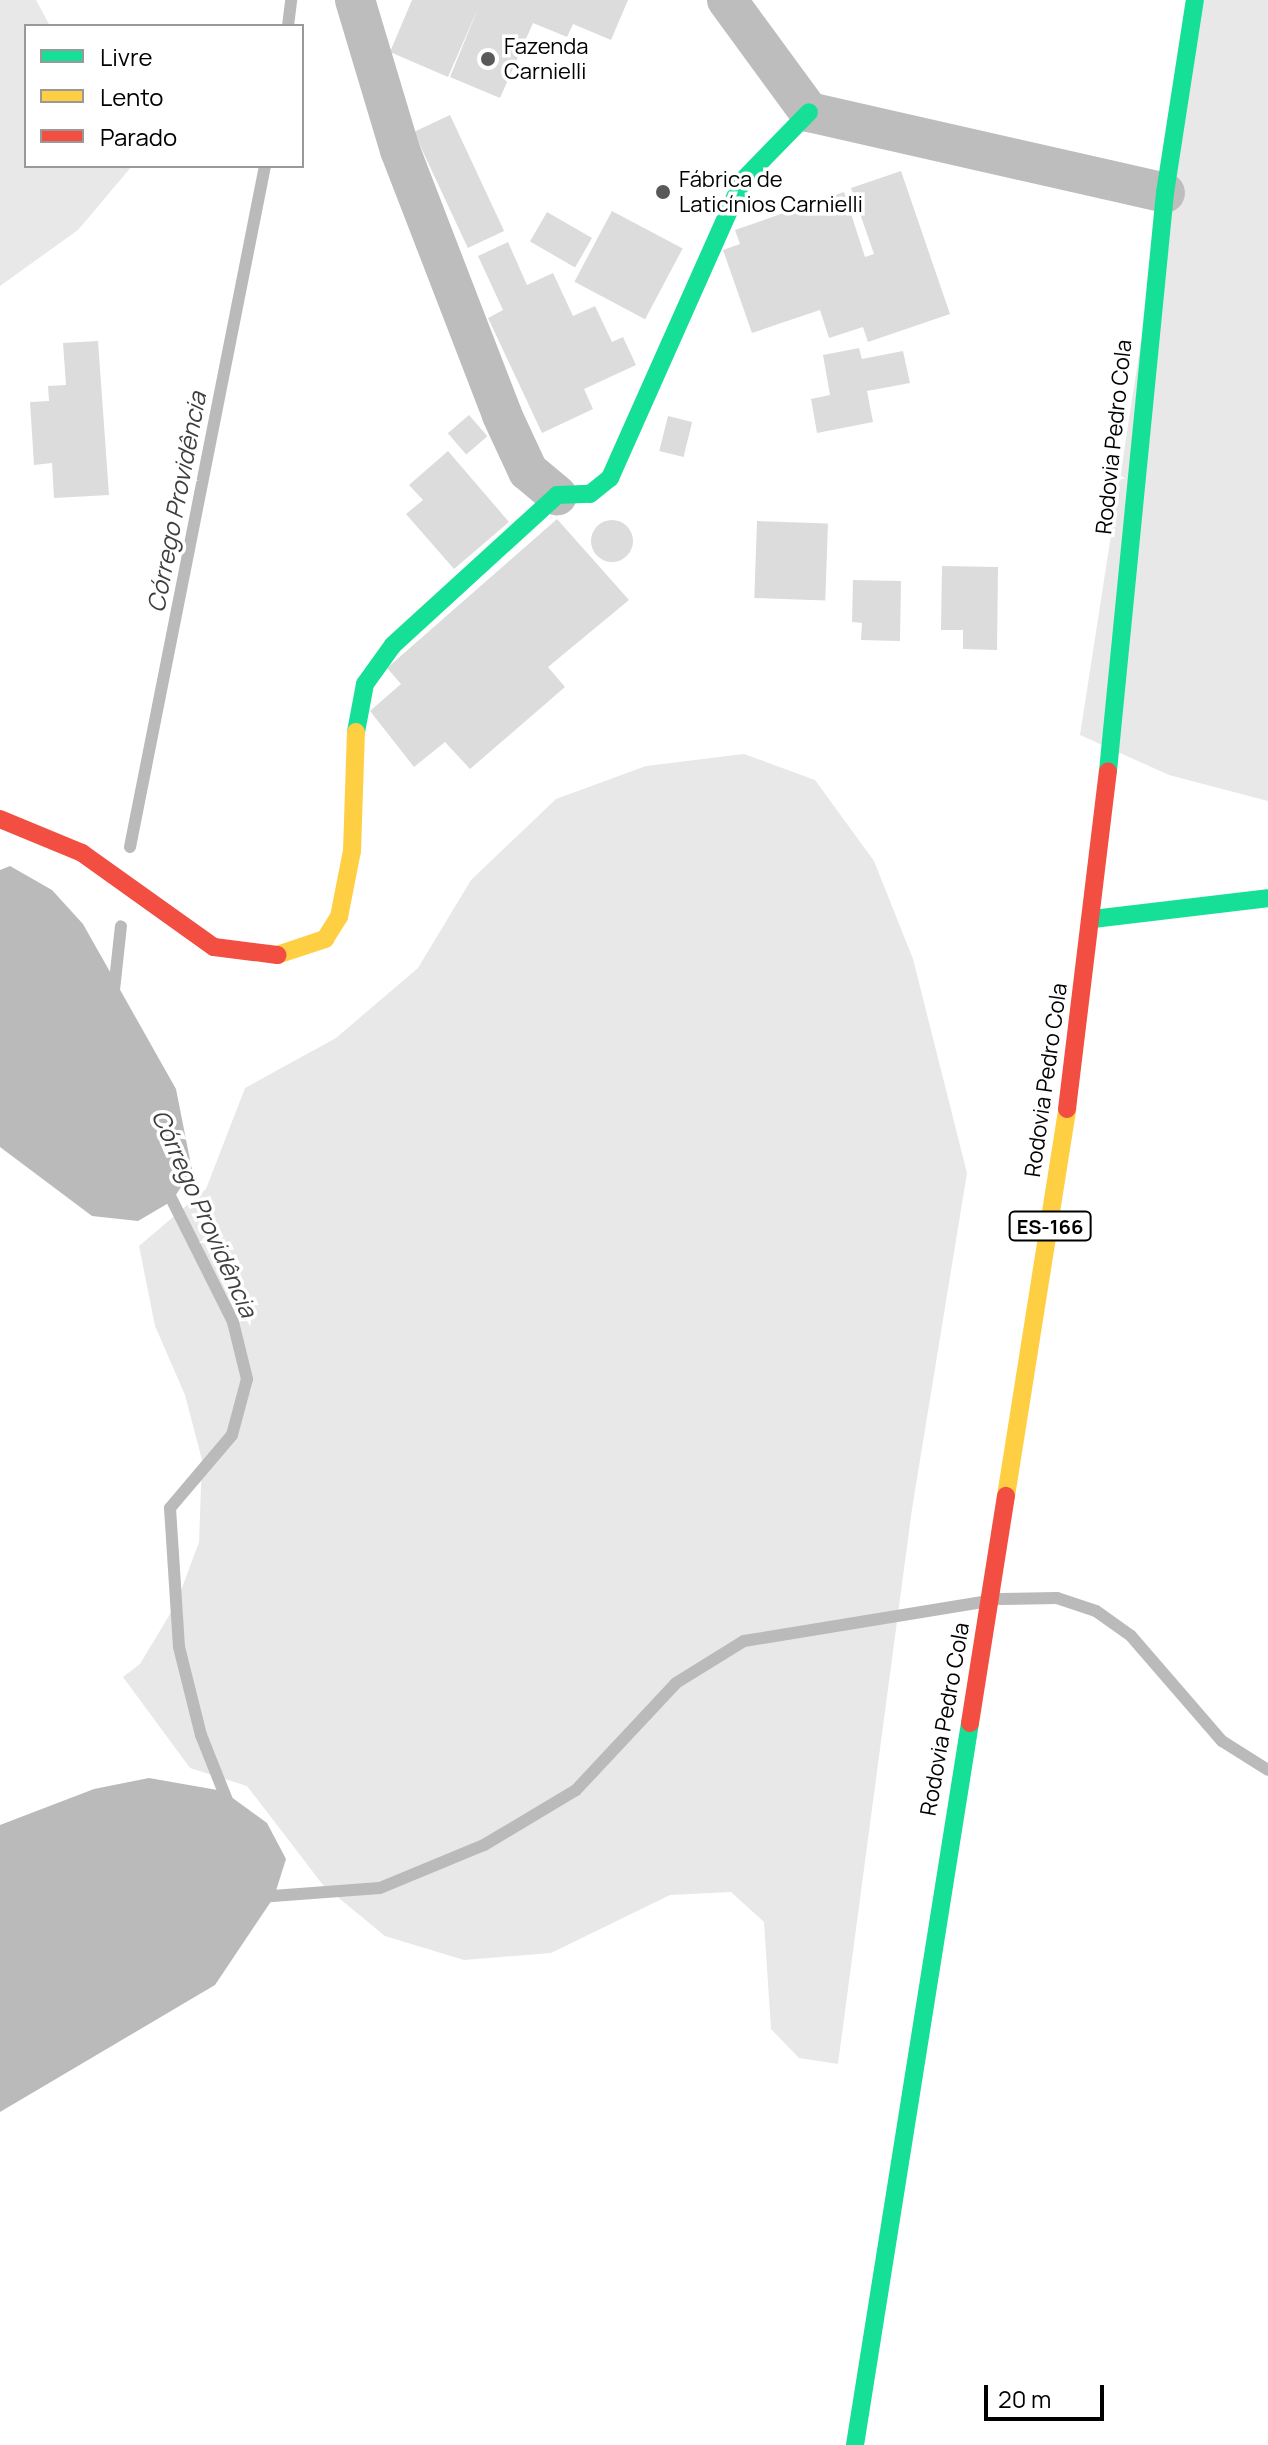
<!DOCTYPE html>
<meta charset="utf-8">
<style>
body{margin:0}
#map{position:relative;width:1268px;height:2445px;overflow:hidden;background:#fff;font-family:Manrope,sans-serif}
div>[style]{position:absolute}
.green>*{inset:0;background:#e8e8e8}
.water>*{inset:0;background:#bababa}
.stream>*{height:12px;margin:-6px;padding:0 6px;transform-origin:6px;border-radius:6px;background:#bababa}
.building>*{inset:0;background:#dcdcdc;transform-origin:0 0}
.round{border-radius:50%}
.street>*{height:40px;margin:-20px;padding:0 20px;transform-origin:20px;border-radius:20px;background:#bdbdbd}
.fast>*{height:18px;margin:-9px;padding:0 9px;transform-origin:9px;border-radius:9px;background:#16e098}
.slow>*{height:18px;margin:-9px;padding:0 9px;transform-origin:9px;border-radius:9px;background:#ffcf43}
.jam>*{height:18px;margin:-9px;padding:0 9px;transform-origin:9px;border-radius:9px;background:#f24e42}
.dots>*{width:22px;height:22px;translate:-50% -50%;box-sizing:border-box;border:4px solid #fff;border-radius:50%}
span{translate:-50% -50%;white-space:nowrap;text-align:center;line-height:1.15;-webkit-text-stroke:7px #fff;paint-order:stroke}
.shield-label span{padding:2px 6px;background:#fff;border:2px solid;border-radius:6px;-webkit-text-stroke-width:0}
.shield-label{font-size:20px;color:#000;font-weight:700}
.poi-label{font-size:22px;color:#000}
.left{translate:0 -50%;text-align:left}
.street-label{font-size:22px;color:#000}
.water-label{font-size:24px;color:#3e3e3e;font-style:italic}
.legend{position:absolute;left:24px;top:24px;width:280px;height:144px;box-sizing:border-box;background:#fff;border:2px solid #999;margin:0;padding:10px 14px;list-style:none;font-size:24px;color:#000}
.legend li{display:flex;align-items:center;gap:16px;height:40px}
.legend b{width:40px;border:2px solid #999}
.scale{position:absolute;left:984px;top:2385px;width:120px;height:36px;box-sizing:border-box;border:4px solid #000;border-top:0;padding-left:10px;font-size:24px;line-height:28px;white-space:nowrap;color:#000;-webkit-text-stroke:6px #fff;paint-order:stroke}
</style>
<div id="map">
<div class="green">
<div style="clip-path:polygon(0 0,36px 0,50px 26px,26px 26px,26px 166px,132px 166px,78px 230px,0 286px)"></div>
<div style="clip-path:polygon(1194px 0,1268px 0,1268px 801px,1169px 775px,1080px 735px)"></div>
<div style="clip-path:polygon(744px 754px,815px 780px,874px 861px,913px 959px,967px 1173px,912px 1509px,838px 2064px,799px 2058px,771px 2029px,764px 1922px,731px 1892px,670px 1895px,551px 1953px,464px 1960px,385px 1936px,323px 1885px,247px 1786px,190px 1768px,123px 1677px,140px 1664px,176px 1604px,199px 1542px,202px 1460px,185px 1395px,155px 1326px,139px 1246px,206px 1189px,245px 1088px,336px 1038px,418px 968px,471px 880px,556px 799px,646px 766px)"></div>
</div>
<div class="water">
<div style="clip-path:polygon(10px 866px,52px 890px,83px 924px,176px 1089px,192px 1170px,172px 1201px,138px 1221px,92px 1216px,0 1147px,0 870px)"></div>
<div style="clip-path:polygon(149px 1778px,223px 1791px,267px 1823px,286px 1859px,274px 1897px,215px 1985px,0 2112px,0 1825px,94px 1789px)"></div>
</div>
<div class="stream">
<div style="left:288px;top:26px;width:26px;rotate:-83deg"></div>
<div style="left:130px;top:847px;width:694px;rotate:-78.79deg"></div>
<div style="left:114px;top:990px;width:64px;rotate:-83.8deg"></div>
<div style="left:165px;top:1186px;width:152px;rotate:63.4deg"></div>
<div style="left:233px;top:1322px;width:59px;rotate:76.2deg"></div>
<div style="left:247px;top:1379px;width:58px;rotate:105deg"></div>
<div style="left:232px;top:1435px;width:96px;rotate:130.3deg"></div>
<div style="left:170px;top:1508px;width:139px;rotate:86.3deg"></div>
<div style="left:179px;top:1647px;width:91px;rotate:76deg"></div>
<div style="left:201px;top:1735px;width:73px;rotate:68.3deg"></div>
<div style="left:999px;top:1599px;width:58px;rotate:-1deg"></div>
<div style="left:1057px;top:1598px;width:41px;rotate:18.4deg"></div>
<div style="left:1096px;top:1611px;width:43px;rotate:35.5deg"></div>
<div style="left:1131px;top:1636px;width:139px;rotate:49.1deg"></div>
<div style="left:1222px;top:1741px;width:54px;rotate:32.2deg"></div>
<div style="left:259px;top:1897px;width:121px;rotate:-4.3deg"></div>
<div style="left:380px;top:1888px;width:113px;rotate:-22.5deg"></div>
<div style="left:484px;top:1845px;width:107px;rotate:-30.9deg"></div>
<div style="left:576px;top:1790px;width:146px;rotate:-46.9deg"></div>
<div style="left:676px;top:1683px;width:80px;rotate:-31.7deg"></div>
<div style="left:744px;top:1641px;width:240px;rotate:-9.3deg"></div>
</div>
<div class="building">
<div style="clip-path:polygon(412px 0,628px 0,611px 40px,573px 24px,567px 37px,533px 23px,500px 98px,450px 77px,479px 6px,448px 77px,390px 52px)"></div>
<div style="left:450px;top:115px;width:128px;height:40px;rotate:65deg"></div>
<div style="clip-path:polygon(901px 171px,950px 314px,868px 342px,863px 327px,829px 338px,820px 310px,752px 333px,723px 250px,740px 244px,735px 230px,844px 192px,865px 257px,874px 254px,851px 188px)"></div>
<div style="left:612px;top:211px;width:80px;height:80px;rotate:28deg"></div>
<div style="left:547px;top:212px;width:52px;height:34px;rotate:30deg"></div>
<div style="clip-path:polygon(508px 242px,527px 285px,553px 273px,573px 316px,595px 306px,612px 342px,623px 337px,636px 365px,584px 389px,593px 409px,542px 433px,488px 318px,503px 310px,478px 256px)"></div>
<div style="clip-path:polygon(98px 341px,109px 495px,54px 498px,52px 463px,34px 465px,30px 402px,49px 401px,48px 386px,66px 385px,63px 343px)"></div>
<div style="clip-path:polygon(859px 348px,862px 359px,903px 351px,910px 383px,867px 391px,873px 422px,817px 433px,811px 399px,830px 395px,823px 355px)"></div>
<div style="left:469px;top:415px;width:28px;height:28px;rotate:49deg"></div>
<div style="left:668px;top:416px;width:25px;height:36px;rotate:14deg"></div>
<div style="clip-path:polygon(448px 451px,509px 522px,454px 569px,406px 514px,423px 500px,409px 485px)"></div>
<div style="clip-path:polygon(557px 519px,629px 600px,548px 667px,565px 687px,470px 769px,445px 742px,414px 767px,370px 711px,401px 684px,387px 668px)"></div>
<div class="round" style="left:591px;top:520px;width:42px;height:42px"></div>
<div style="left:757px;top:521px;width:71px;height:77px;rotate:2deg"></div>
<div style="clip-path:polygon(942px 566px,998px 567px,997px 650px,963px 649px,963px 630px,941px 630px)"></div>
<div style="clip-path:polygon(853px 580px,901px 581px,900px 641px,861px 640px,862px 623px,852px 622px)"></div>
</div>
<div class="street">
<div style="left:355px;top:0;width:157px;rotate:73.3deg"></div>
<div style="left:400px;top:150px;width:284px;rotate:68.9deg"></div>
<div style="left:502px;top:415px;width:62px;rotate:65.1deg"></div>
<div style="left:528px;top:471px;width:38px;rotate:40deg"></div>
<div style="left:727px;top:0;width:139px;rotate:53.8deg"></div>
<div style="left:809px;top:112px;width:365px;rotate:12.8deg"></div>
</div>
<div class="fast">
<div style="left:356px;top:732px;width:49px;rotate:-79.4deg"></div>
<div style="left:365px;top:684px;width:48px;rotate:-54.3deg"></div>
<div style="left:393px;top:645px;width:222px;rotate:-42.4deg"></div>
<div style="left:557px;top:495px;width:33px;rotate:-2deg"></div>
<div style="left:590px;top:494px;width:26px;rotate:-39deg"></div>
<div style="left:610px;top:478px;width:325px;rotate:-66deg"></div>
<div style="left:742px;top:181px;width:96px;rotate:-45.8deg"></div>
<div style="left:1108px;top:771px;width:581px;rotate:-84.37deg"></div>
<div style="left:1165px;top:193px;width:195px;rotate:-81.2deg"></div>
<div style="left:1093px;top:919px;width:176px;rotate:-6.8deg"></div>
<div style="left:855px;top:2445px;width:731px;rotate:-80.95deg"></div>
</div>
<div class="slow">
<div style="left:277px;top:955px;width:51px;rotate:-18.4deg"></div>
<div style="left:325px;top:939px;width:26px;rotate:-58deg"></div>
<div style="left:339px;top:917px;width:67px;rotate:-78.9deg"></div>
<div style="left:352px;top:851px;width:119px;rotate:-88.1deg"></div>
<div style="left:1006px;top:1496px;width:392px;rotate:-81deg"></div>
</div>
<div class="jam">
<div style="left:0;top:819px;width:89px;rotate:22.5deg"></div>
<div style="left:82px;top:853px;width:162px;rotate:35.5deg"></div>
<div style="left:214px;top:947px;width:64px;rotate:7.2deg"></div>
<div style="left:1067px;top:1109px;width:340px;rotate:-83.1deg"></div>
<div style="left:970px;top:1723px;width:230px;rotate:-81deg"></div>
</div>
<div class="dots">
<div style="left:488px;top:59px;background:#595959"></div>
<div style="left:663px;top:192px;background:#595959"></div>
</div>
<div class="shield-label">
<span style="left:1050px;top:1226px">ES-166</span>
</div>
<div class="poi-label">
<span class="left" style="left:504px;top:59px">Fazenda<br>Carnielli</span>
<span class="left" style="left:679px;top:192px">Fábrica de<br>Laticínios Carnielli</span>
</div>
<div class="street-label">
<span style="left:1114px;top:437px;rotate:-84deg">Rodovia Pedro Cola</span>
<span style="left:1046px;top:1080px;rotate:-82deg">Rodovia Pedro Cola</span>
<span style="left:945px;top:1719px;rotate:-80deg">Rodovia Pedro Cola</span>
</div>
<div class="water-label">
<span style="left:176px;top:502px;rotate:-79deg">Córrego Providência</span>
<span style="left:205px;top:1213px;rotate:66deg">Córrego Providência</span>
</div>
<ul class="legend">
<li><b style="height:10px;background:#16e098"></b>Livre</li>
<li><b style="height:10px;background:#ffcf43"></b>Lento</li>
<li><b style="height:10px;background:#f24e42"></b>Parado</li>
</ul>
<div class="scale">20 m</div>
</div>
